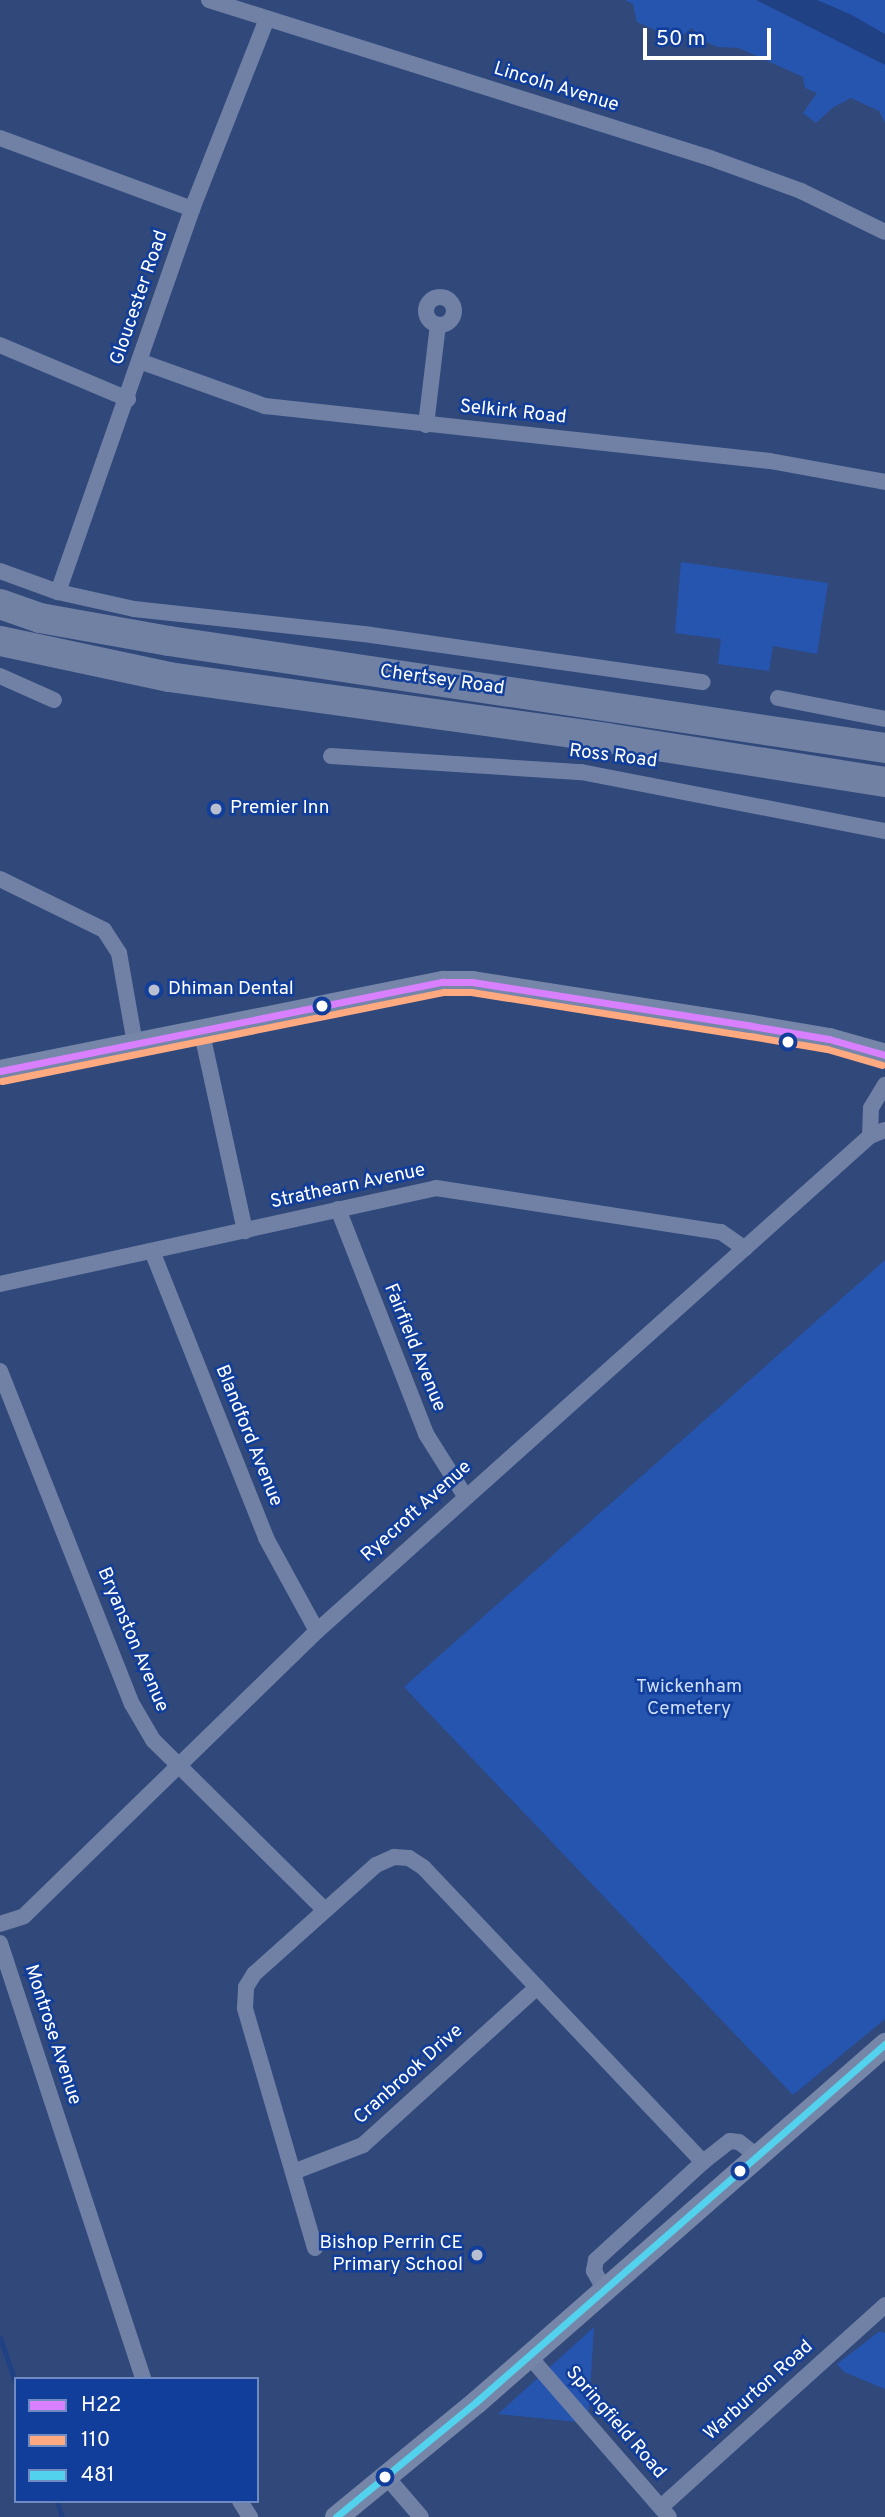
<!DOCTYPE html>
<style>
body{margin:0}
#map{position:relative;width:885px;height:2517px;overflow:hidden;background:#30487a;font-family:Overpass,sans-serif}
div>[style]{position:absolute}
.green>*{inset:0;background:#2655b0}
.water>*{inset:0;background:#214185}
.stream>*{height:5px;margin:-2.5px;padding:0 2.5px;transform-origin:2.5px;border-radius:2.5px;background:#214185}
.street>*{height:16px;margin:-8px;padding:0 8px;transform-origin:8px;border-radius:8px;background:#7081a5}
.street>.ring{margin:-8px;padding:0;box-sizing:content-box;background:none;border:16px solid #7081a5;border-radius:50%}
.secondary>*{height:23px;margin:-11.5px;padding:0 11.5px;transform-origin:11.5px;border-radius:11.5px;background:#7686a9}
.highway>*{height:30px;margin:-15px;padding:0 15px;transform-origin:15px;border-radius:15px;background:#7081a4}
.bus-1>*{height:7px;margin:-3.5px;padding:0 3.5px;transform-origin:3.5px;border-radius:3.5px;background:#d880ff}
.bus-2>*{height:7px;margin:-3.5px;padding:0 3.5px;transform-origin:3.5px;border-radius:3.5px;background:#ffa980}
.bus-3>*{height:7px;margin:-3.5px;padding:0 3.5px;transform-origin:3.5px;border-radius:3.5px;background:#53d2ee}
.dots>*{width:19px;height:19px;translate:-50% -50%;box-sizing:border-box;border:4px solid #113e9a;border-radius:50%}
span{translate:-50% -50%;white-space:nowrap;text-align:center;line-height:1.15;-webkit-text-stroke:5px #113e9a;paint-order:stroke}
.street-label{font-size:19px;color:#fff}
.poi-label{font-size:19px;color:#fff}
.left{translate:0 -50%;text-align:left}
.right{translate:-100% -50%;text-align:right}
.park-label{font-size:19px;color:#cddefe}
.legend{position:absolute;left:14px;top:2377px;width:245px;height:126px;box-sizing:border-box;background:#113e9a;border:2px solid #708bc2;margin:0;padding:9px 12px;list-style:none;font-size:21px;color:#fff}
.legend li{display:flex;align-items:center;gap:14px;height:35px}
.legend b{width:35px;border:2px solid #708bc2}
.scale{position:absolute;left:643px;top:28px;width:128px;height:32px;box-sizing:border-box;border:4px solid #fff;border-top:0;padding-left:9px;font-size:21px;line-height:24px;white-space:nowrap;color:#fff;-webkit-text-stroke:5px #113e9a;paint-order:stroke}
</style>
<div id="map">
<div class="green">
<div style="clip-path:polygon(625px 0,885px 0,885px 123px,879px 111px,851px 98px,832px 108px,816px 123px,803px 113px,817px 93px,805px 88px,803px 77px,739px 48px,717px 47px,702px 40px,692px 28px,671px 44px,664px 34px,637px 22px,633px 4px)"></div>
<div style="clip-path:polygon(681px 562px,828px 583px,817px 654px,773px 646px,769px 671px,718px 664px,721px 639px,675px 633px)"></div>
<div style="clip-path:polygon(885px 1260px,885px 2019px,793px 2095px,404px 1687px)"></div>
<div style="clip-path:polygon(594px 2327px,588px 2423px,498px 2414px)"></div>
<div style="clip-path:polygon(880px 2331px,885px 2333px,885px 2389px,844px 2372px,837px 2364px)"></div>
</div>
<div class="water">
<div style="clip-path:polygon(756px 0,817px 0,850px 14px,885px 34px,885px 65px)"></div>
</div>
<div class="stream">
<div style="left:0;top:2338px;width:49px;rotate:70.8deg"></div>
<div style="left:57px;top:2501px;width:17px;rotate:73deg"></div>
</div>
<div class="street">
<div style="left:209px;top:0;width:525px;rotate:17.5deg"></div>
<div style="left:710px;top:158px;width:97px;rotate:19.9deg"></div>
<div style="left:801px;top:191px;width:93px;rotate:26deg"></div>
<div style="left:0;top:138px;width:205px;rotate:20.3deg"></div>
<div class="ring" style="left:426px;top:297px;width:12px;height:12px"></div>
<div style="left:0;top:345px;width:139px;rotate:22.9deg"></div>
<div style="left:142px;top:362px;width:131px;rotate:19.7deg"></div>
<div style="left:265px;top:406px;width:508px;rotate:6.22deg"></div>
<div style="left:770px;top:461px;width:117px;rotate:10.3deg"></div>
<div style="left:426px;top:425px;width:101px;rotate:-83.2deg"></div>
<div style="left:0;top:571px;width:62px;rotate:19.9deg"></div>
<div style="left:58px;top:592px;width:78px;rotate:12.6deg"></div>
<div style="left:134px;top:609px;width:231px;rotate:6.2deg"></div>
<div style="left:364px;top:634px;width:342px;rotate:8.1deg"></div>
<div style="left:58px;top:592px;width:406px;rotate:-70.7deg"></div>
<div style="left:192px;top:209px;width:204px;rotate:-68.5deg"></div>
<div style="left:0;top:676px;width:59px;rotate:24deg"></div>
<div style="left:778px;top:698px;width:109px;rotate:11.1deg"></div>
<div style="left:331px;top:756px;width:251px;rotate:3.7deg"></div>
<div style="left:581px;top:772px;width:310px;rotate:11deg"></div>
<div style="left:0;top:879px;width:116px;rotate:26.1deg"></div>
<div style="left:104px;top:930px;width:27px;rotate:57deg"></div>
<div style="left:119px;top:953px;width:92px;rotate:80deg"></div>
<div style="left:201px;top:1029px;width:207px;rotate:77.7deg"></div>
<div style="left:870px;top:1136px;width:28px;rotate:-88deg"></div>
<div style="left:871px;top:1108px;width:27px;rotate:-59deg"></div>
<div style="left:338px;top:1209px;width:242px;rotate:68.6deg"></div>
<div style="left:426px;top:1434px;width:73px;rotate:57.8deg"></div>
<div style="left:152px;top:1251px;width:309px;rotate:68.3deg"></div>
<div style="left:266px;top:1538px;width:106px;rotate:61.3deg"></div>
<div style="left:0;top:1284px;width:446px;rotate:-12.4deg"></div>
<div style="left:436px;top:1188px;width:288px;rotate:8.8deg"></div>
<div style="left:721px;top:1232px;width:29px;rotate:35deg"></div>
<div style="left:0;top:1371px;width:358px;rotate:68.4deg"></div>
<div style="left:132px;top:1704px;width:42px;rotate:59.7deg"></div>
<div style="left:153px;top:1740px;width:242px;rotate:44.7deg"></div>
<div style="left:0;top:1924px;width:25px;rotate:-18deg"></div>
<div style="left:24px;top:1916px;width:409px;rotate:-44.2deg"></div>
<div style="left:317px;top:1631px;width:742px;rotate:-41.83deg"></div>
<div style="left:870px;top:1136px;width:16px;rotate:-22deg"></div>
<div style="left:0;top:1943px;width:459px;rotate:71.8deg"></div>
<div style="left:296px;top:2171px;width:72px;rotate:-21.2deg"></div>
<div style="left:363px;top:2145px;width:235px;rotate:-42.2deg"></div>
<div style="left:315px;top:2248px;width:250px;rotate:-106.3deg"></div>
<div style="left:245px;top:2008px;width:21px;rotate:-87deg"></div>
<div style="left:246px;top:1987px;width:15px;rotate:-58deg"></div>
<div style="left:254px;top:1974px;width:164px;rotate:-41.8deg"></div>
<div style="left:376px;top:1865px;width:20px;rotate:-24deg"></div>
<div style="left:394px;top:1857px;width:15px;rotate:4deg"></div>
<div style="left:409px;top:1858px;width:17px;rotate:33deg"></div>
<div style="left:423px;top:1867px;width:407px;rotate:46.5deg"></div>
<div style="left:604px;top:2289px;width:21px;rotate:-119deg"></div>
<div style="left:594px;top:2271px;width:11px;rotate:-80deg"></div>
<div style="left:596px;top:2260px;width:145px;rotate:-42.5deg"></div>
<div style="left:703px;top:2162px;width:34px;rotate:-38deg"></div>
<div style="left:730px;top:2141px;width:9px;rotate:6deg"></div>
<div style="left:739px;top:2142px;width:24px;rotate:38deg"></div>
<div style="left:529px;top:2356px;width:213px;rotate:49deg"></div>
<div style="left:385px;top:2475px;width:55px;rotate:49.4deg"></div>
<div style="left:240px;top:2501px;width:19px;rotate:58deg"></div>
<div style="left:661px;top:2507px;width:302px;rotate:-42deg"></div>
</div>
<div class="secondary">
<div style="left:0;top:1071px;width:452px;rotate:-11.4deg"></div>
<div style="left:443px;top:982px;width:29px"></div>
<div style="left:472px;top:982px;width:283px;rotate:8.9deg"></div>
<div style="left:752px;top:1026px;width:78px;rotate:9.6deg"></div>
<div style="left:829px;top:1039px;width:58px;rotate:15.9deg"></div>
<div style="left:336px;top:2517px;width:181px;rotate:-39.4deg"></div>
<div style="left:476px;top:2402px;width:544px;rotate:-41.2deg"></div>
</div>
<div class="highway">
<div style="left:0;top:604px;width:42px;rotate:19.3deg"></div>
<div style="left:40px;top:618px;width:131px;rotate:10.1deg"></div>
<div style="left:169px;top:641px;width:724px;rotate:8.5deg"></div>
<div style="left:0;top:641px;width:173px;rotate:12deg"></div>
<div style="left:169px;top:677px;width:442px;rotate:7.9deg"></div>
<div style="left:607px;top:738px;width:281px;rotate:9deg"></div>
</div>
<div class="bus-1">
<div style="left:0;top:1071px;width:452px;rotate:-11.4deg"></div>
<div style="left:443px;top:982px;width:29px"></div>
<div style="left:472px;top:982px;width:283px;rotate:8.9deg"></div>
<div style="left:752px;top:1026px;width:78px;rotate:9.6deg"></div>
<div style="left:829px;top:1039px;width:58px;rotate:15.9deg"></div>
</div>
<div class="bus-2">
<div style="left:2px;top:1081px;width:451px;rotate:-11.4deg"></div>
<div style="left:444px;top:992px;width:27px"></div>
<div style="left:471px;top:992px;width:282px;rotate:9deg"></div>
<div style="left:750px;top:1036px;width:78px;rotate:9.6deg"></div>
<div style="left:827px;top:1049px;width:57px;rotate:16.2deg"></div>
</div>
<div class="bus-3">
<div style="left:336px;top:2517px;width:181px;rotate:-39.4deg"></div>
<div style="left:476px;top:2402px;width:544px;rotate:-41.2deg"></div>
</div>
<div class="dots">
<div style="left:216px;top:809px;background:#b7bfd0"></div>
<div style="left:154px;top:990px;background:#b7bfd0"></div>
<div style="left:322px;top:1006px;background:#fff"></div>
<div style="left:788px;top:1042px;background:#fff"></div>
<div style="left:740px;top:2171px;background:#fff"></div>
<div style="left:477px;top:2255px;background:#b7bfd0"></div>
<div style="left:385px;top:2477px;background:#fff"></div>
</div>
<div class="street-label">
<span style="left:556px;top:88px;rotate:17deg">Lincoln Avenue</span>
<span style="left:140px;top:298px;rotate:-71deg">Gloucester Road</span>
<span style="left:513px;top:413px;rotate:6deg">Selkirk Road</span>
<span style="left:442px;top:681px;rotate:8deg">Chertsey Road</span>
<span style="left:613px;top:757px;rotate:7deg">Ross Road</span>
<span style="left:348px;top:1187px;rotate:-12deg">Strathearn Avenue</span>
<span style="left:414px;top:1348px;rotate:68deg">Fairfield Avenue</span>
<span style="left:248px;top:1436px;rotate:68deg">Blandford Avenue</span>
<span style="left:417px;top:1512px;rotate:-42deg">Ryecroft Avenue</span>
<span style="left:132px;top:1640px;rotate:67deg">Bryanston Avenue</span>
<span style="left:52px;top:2035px;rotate:72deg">Montrose Avenue</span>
<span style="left:409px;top:2075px;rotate:-42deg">Cranbrook Drive</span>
<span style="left:759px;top:2391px;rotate:-42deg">Warburton Road</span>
<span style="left:615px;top:2423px;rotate:49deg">Springfield Road</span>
</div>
<div class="poi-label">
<span class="left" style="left:230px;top:809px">Premier Inn</span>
<span class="left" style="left:168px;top:990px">Dhiman Dental</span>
<span class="right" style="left:463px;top:2255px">Bishop Perrin CE<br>Primary School</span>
</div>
<div class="park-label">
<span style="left:689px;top:1699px">Twickenham<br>Cemetery</span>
</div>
<ul class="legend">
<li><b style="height:9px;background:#d880ff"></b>H22</li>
<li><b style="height:9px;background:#ffa980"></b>110</li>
<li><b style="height:9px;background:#53d2ee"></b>481</li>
</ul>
<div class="scale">50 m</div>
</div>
